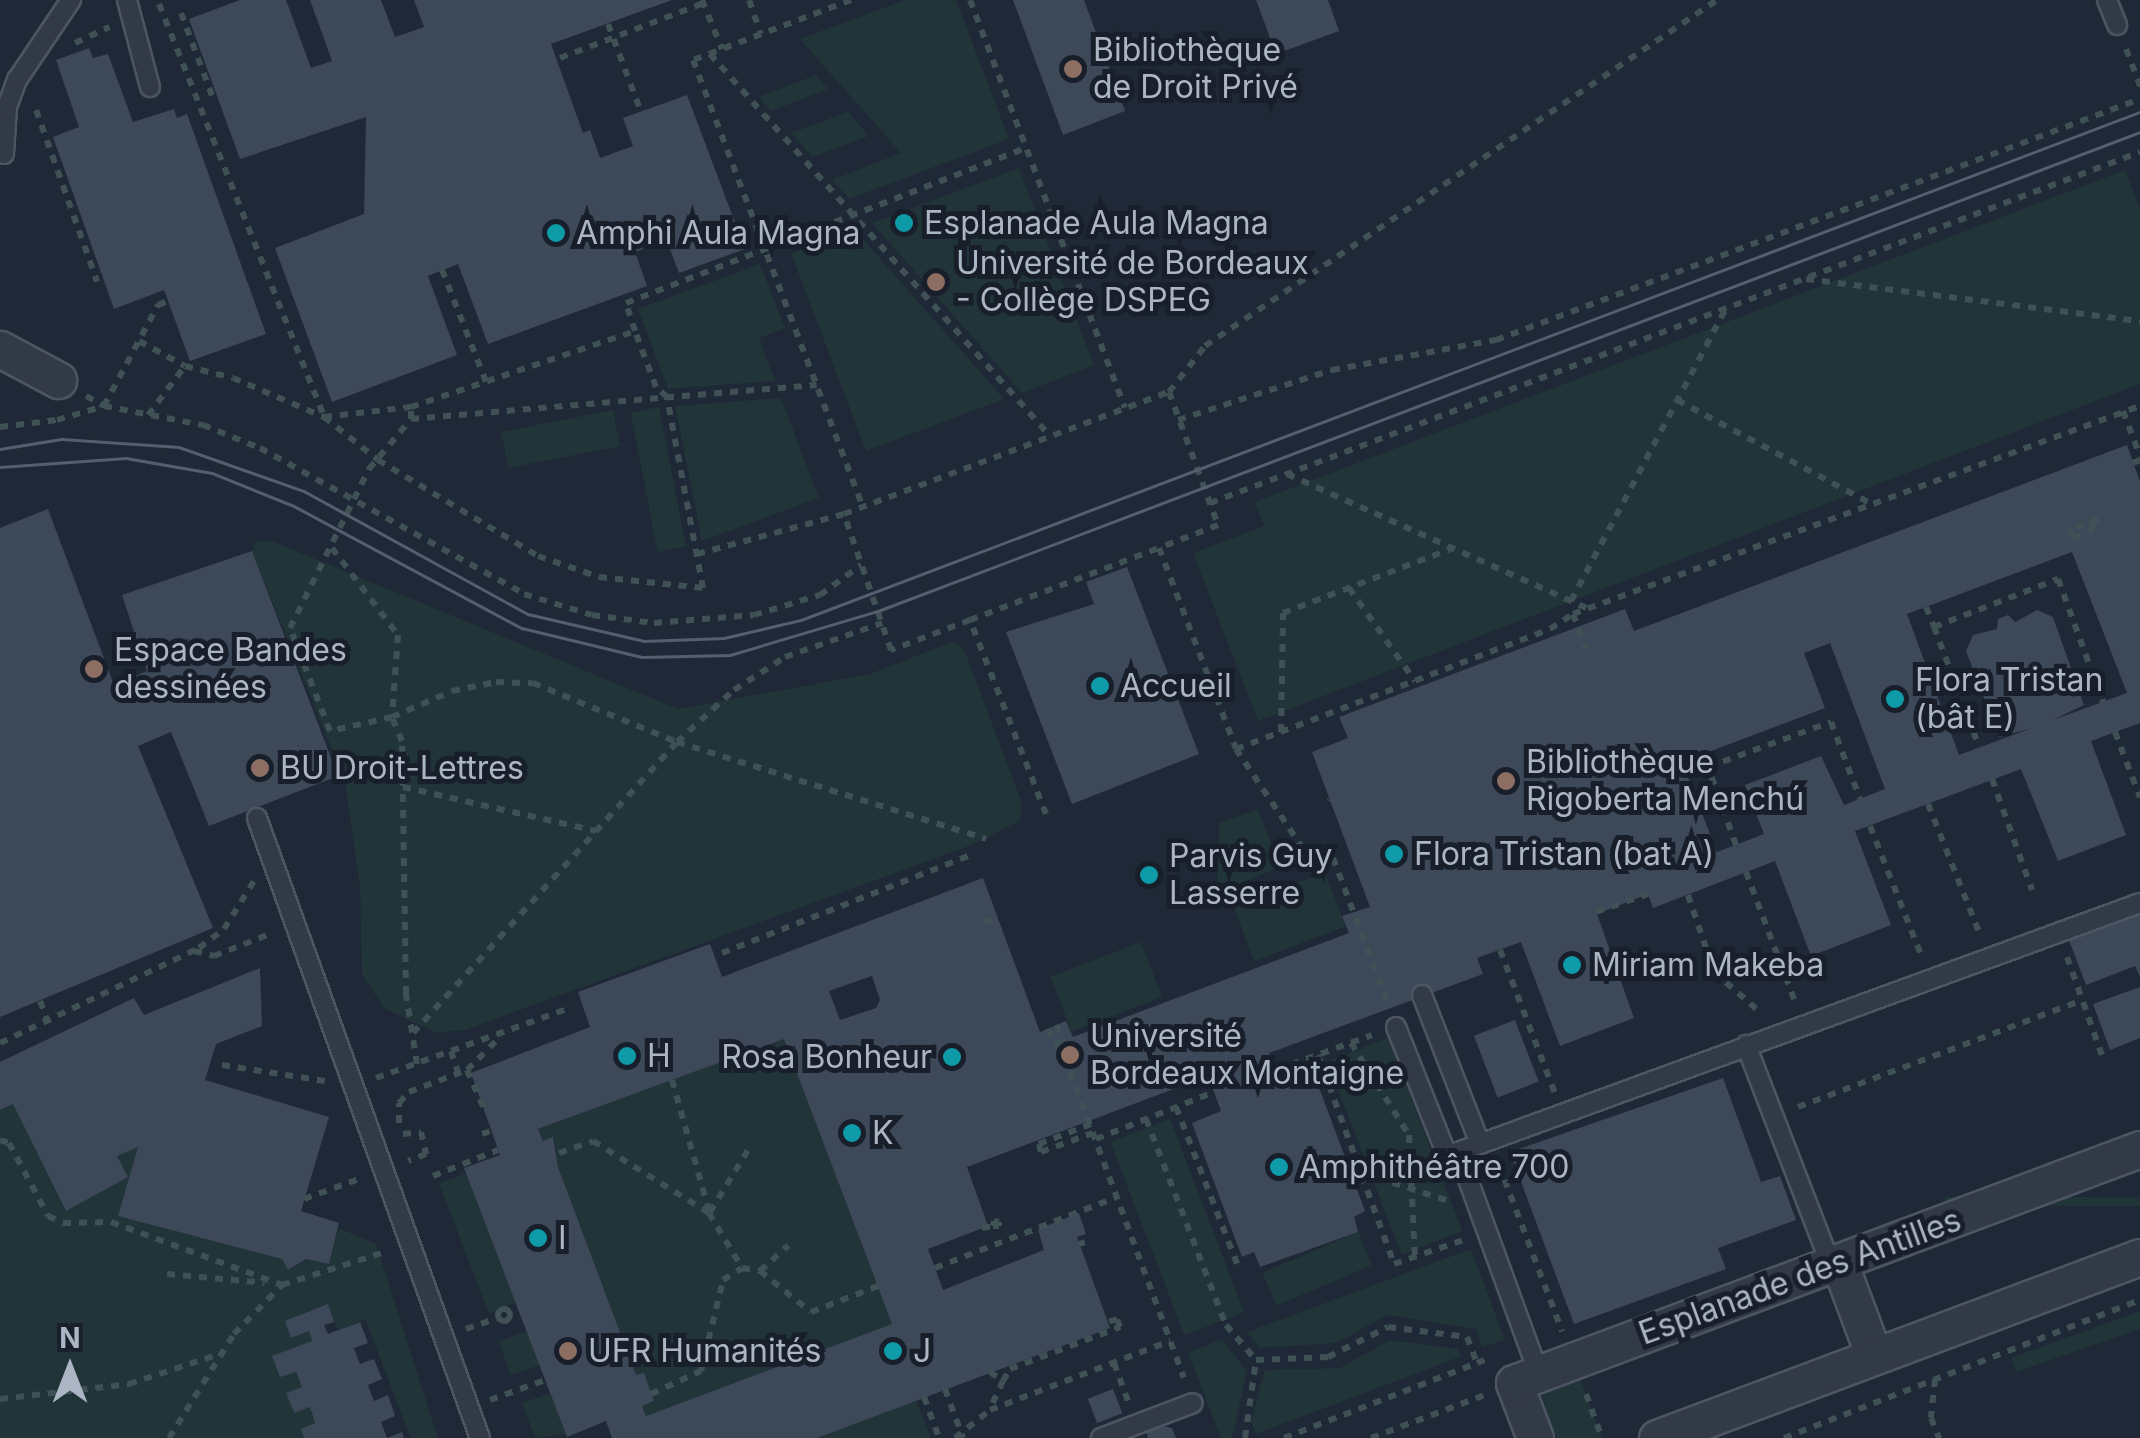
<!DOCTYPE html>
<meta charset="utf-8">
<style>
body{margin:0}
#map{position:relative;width:2140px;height:1438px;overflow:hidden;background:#1f2836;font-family:Inter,sans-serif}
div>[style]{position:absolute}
.green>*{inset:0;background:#213437;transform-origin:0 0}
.building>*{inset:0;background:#3d4859;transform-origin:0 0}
.path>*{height:6px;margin-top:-3px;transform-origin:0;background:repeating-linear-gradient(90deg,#3f5155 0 8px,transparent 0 16px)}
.path>.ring{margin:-3px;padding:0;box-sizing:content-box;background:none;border:6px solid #3f5155;border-radius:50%}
.roads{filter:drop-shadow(2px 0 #4d5562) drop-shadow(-2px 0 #4d5562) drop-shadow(0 2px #4d5562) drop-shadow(0 -2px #4d5562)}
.service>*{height:18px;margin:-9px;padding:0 9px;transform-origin:9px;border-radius:9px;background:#333a47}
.minor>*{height:35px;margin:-17.5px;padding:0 17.5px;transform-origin:17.5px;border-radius:17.5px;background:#333a47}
.tram>*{height:2.5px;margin:-1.25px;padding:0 1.25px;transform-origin:1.25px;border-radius:1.25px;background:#545e6e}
.dots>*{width:28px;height:28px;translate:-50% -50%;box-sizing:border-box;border:5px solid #181f2b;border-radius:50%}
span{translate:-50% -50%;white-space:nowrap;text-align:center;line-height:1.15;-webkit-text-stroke:10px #181f2b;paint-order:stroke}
.poi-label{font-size:32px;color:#acb5c4}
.left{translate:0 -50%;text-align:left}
.right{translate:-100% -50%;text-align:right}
.street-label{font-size:32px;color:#acb5c4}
.north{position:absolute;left:20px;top:1318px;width:100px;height:100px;-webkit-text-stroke:8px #181f2b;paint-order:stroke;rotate:0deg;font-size:28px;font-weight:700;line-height:40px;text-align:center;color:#acb5c4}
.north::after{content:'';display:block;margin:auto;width:35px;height:45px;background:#acb5c4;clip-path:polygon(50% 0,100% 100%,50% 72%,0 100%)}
</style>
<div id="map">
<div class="green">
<div style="clip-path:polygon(905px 0,956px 0,1009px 139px,849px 199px,832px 180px,901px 153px,800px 39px)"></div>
<div style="clip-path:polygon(816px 75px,828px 89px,771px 111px,759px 97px)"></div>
<div style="clip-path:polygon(848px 112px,869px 136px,812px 157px,791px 133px)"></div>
<div style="clip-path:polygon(1019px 168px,1094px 365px,1022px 393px,872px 223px)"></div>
<div style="clip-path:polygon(2125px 170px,2140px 210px,2140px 384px,1258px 721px,1193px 553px,1264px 526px,1255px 502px)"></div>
<div style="clip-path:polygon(855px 230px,1004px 399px,866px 451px,791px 253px)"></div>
<div style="clip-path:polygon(760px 264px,785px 328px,759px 338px,775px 381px,668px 389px,638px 309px)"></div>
<div style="clip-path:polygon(781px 398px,819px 498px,702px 541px,675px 406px)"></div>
<div style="left:659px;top:407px;width:142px;height:29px;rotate:79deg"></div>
<div style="left:613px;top:410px;width:37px;height:114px;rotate:79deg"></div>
<div style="clip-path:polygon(256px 541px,272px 541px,678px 709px,870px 674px,954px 641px,965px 652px,1022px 803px,1021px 820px,969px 846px,465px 1030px,436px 1033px,384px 1008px,362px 974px,360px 887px,345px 782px,252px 551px)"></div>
<div style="clip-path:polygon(1258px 809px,1280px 867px,1217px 893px,1219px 823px)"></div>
<div style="left:1325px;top:872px;width:58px;height:98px;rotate:69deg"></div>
<div style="left:1141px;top:942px;width:59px;height:97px;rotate:69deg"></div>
<div style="left:1388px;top:1038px;width:207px;height:65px;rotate:69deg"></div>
<div style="clip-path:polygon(784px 1039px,892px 1324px,646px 1416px,642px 1406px,654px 1401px,636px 1375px,558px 1167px,554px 1138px,543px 1141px,538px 1129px)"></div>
<div style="clip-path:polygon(13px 1104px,66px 1211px,127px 1177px,117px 1156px,138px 1147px,119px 1216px,282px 1259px,288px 1270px,306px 1259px,329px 1264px,339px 1228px,376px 1244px,438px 1438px,411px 1438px,365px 1319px,338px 1330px,327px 1305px,291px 1338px,309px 1331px,312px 1341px,296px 1372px,302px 1387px,286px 1393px,294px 1413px,310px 1407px,315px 1423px,301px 1429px,304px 1438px,0 1438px,0 1110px)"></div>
<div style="left:1170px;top:1119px;width:207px;height:64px;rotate:69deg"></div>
<div style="left:466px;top:1173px;width:139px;height:29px;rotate:69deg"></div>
<div style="left:2140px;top:1197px;width:9px;height:195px;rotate:90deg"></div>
<div style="left:1358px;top:1232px;width:36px;height:104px;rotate:67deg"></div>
<div style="clip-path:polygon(1471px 1249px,1505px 1340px,1482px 1347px,1476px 1329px,1388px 1315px,1336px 1343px,1259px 1348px,1247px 1332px)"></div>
<div style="clip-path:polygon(2140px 1311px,2140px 1329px,2016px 1372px,2011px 1358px)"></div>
<div style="left:528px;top:1331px;width:36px;height:31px;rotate:71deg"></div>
<div style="clip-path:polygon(1222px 1339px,1247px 1371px,1232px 1438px,1221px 1438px,1188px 1353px)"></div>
<div style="clip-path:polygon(1390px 1340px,1457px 1349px,1462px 1356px,1256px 1434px,1251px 1421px,1265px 1370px,1340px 1368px)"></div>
<div style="clip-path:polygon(1578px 1372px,1602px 1438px,1544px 1438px,1538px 1403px,1553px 1382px)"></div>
<div style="clip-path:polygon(550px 1393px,566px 1434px,535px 1438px,522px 1403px)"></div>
<div style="clip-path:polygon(916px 1400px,931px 1438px,817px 1438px)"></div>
</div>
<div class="building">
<div style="clip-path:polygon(240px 0,286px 0,311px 68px,332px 61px,310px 0,381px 0,395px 37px,424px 27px,414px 0,672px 0,551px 44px,583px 133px,590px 130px,600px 158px,633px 146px,623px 118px,687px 95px,745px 249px,679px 273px,667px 241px,635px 252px,647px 286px,488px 344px,458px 264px,428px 276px,457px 355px,332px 402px,275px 248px,364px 214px,366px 117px,240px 159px,189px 19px)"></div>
<div style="clip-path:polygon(1013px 0,1084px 0,1125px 111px,1063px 135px)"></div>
<div style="clip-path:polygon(1256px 0,1328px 0,1339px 31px,1276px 54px)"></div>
<div style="clip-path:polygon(89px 48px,93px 58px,108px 54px,133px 122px,174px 109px,177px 118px,187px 114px,266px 334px,190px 361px,164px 290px,114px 309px,53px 137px,79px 127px,56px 60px)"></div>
<div style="clip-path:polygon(evenodd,2127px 445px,2140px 482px,2140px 723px,2091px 741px,2126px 835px,2058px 861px,2021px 769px,1855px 831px,1891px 925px,1811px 956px,1775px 861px,1653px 908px,1648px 894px,1597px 914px,1634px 1018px,1560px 1046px,1521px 942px,1477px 958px,1483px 974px,1269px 1053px,1282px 1088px,1317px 1082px,1365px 1211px,1354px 1217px,1358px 1232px,1260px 1267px,1254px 1252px,1242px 1257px,1192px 1123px,1221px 1111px,1208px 1076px,967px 1167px,988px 1226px,928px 1249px,943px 1290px,1044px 1250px,1038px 1229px,1079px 1213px,1086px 1234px,1077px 1237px,1110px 1328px,817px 1438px,612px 1438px,606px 1421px,567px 1437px,464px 1168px,500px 1155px,471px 1073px,590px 1027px,578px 992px,710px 944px,722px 977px,983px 878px,1040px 1032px,1066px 1021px,1073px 1037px,1349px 933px,1342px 916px,1370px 907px,1312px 752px,1348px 738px,1339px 717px,1625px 609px,1634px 631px,2127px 445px,2072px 552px,2127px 693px,2053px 720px,2084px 705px,2053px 617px,2037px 610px,2015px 622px,2008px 615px,1998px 619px,1997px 629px,1973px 635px,1966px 651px,1999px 737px,2032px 728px,1959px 755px,1907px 614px,2072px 552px,2127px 445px,1830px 643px,1885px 789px,1844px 805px,1821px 756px,1745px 785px,1764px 834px,1717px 852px,1682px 762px,1825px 708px,1804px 653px,1830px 643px,2127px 445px,872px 976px,880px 1000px,876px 1008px,840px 1020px,829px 991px,872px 976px,2127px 445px,784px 1039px,892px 1324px,646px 1416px,642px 1406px,654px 1401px,644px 1373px,636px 1375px,558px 1167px,553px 1137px,543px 1141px,538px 1129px,784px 1039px)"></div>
<div style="clip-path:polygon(48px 509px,114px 685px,147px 671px,122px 595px,252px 551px,338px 776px,209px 826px,171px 732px,138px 746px,213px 928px,0 1017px,0 528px)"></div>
<div style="clip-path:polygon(1127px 567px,1199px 754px,1072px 804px,1006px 632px,1094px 604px,1086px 582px)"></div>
<div style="clip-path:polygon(2140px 914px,2140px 977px,2135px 966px,2086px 985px,2069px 940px)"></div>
<div style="clip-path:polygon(260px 968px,262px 1026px,216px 1044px,205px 1080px,329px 1117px,301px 1211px,339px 1223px,329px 1264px,306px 1259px,288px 1270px,282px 1259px,118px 1216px,138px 1147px,117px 1156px,128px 1177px,66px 1211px,13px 1104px,0 1110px,0 1062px,134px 998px,144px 1015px)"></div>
<div style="clip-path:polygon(2140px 987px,2140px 1038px,2110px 1050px,2093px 1004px)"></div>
<div style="left:1515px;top:1020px;width:66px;height:44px;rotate:69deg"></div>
<div style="clip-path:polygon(1723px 1078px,1761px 1182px,1780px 1176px,1796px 1220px,1718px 1248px,1726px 1269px,1574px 1324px,1510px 1152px)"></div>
<div style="clip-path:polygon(328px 1304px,334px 1322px,324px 1325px,328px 1334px,360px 1322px,368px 1343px,354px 1348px,360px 1364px,374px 1359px,382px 1379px,368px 1385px,374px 1401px,388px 1395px,395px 1416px,381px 1422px,387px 1438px,402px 1432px,404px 1438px,304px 1438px,301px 1429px,315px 1423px,310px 1407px,294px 1413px,286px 1393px,302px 1387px,296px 1372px,280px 1377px,272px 1356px,312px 1341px,309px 1331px,291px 1338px,285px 1321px)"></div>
<div style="left:1113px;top:1389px;width:26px;height:27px;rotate:69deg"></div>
<div style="clip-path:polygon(1144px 1422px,1172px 1428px,1176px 1438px,1148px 1438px)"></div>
</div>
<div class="path">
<div style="left:702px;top:0;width:53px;rotate:67.8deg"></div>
<div style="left:749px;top:0;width:36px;rotate:71deg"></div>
<div style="left:851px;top:0;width:169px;rotate:159.2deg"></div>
<div style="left:693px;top:60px;width:478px;rotate:69.2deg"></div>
<div style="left:970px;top:0;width:436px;rotate:69.2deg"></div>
<div style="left:159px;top:4px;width:445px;rotate:68.2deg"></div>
<div style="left:324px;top:417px;width:69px;rotate:38.5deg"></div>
<div style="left:378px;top:460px;width:187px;rotate:31deg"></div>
<div style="left:538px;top:556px;width:65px;rotate:19deg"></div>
<div style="left:599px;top:577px;width:105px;rotate:6deg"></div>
<div style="left:703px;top:588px;width:194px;rotate:-100.7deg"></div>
<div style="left:667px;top:397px;width:15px;rotate:-138deg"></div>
<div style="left:656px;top:387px;width:60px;rotate:-110.6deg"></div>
<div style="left:181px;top:13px;width:91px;rotate:69.4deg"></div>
<div style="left:608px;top:24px;width:94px;rotate:69.4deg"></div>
<div style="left:75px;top:43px;width:38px;rotate:-25deg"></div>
<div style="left:2126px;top:49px;width:40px;rotate:69deg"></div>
<div style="left:710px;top:54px;width:511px;rotate:48.33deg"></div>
<div style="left:560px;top:58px;width:154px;rotate:-20.9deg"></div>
<div style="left:36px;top:110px;width:182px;rotate:70.4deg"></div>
<div style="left:442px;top:270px;width:123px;rotate:68.5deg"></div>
<div style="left:1806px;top:279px;width:337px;rotate:7.2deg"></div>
<div style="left:139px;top:341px;width:52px;rotate:28.5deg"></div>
<div style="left:185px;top:366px;width:49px;rotate:14deg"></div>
<div style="left:233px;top:378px;width:99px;rotate:23.2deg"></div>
<div style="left:324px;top:417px;width:88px;rotate:-6.6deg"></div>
<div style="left:1169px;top:392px;width:58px;rotate:-52deg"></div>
<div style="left:1205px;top:346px;width:618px;rotate:-34.05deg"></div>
<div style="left:86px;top:396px;width:21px;rotate:29deg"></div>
<div style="left:104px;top:406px;width:101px;rotate:10.9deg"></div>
<div style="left:203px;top:425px;width:61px;rotate:22deg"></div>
<div style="left:260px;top:448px;width:302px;rotate:28.9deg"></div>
<div style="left:524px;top:594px;width:71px;rotate:17.2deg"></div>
<div style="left:592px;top:615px;width:63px;rotate:7.4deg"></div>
<div style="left:654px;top:623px;width:100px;rotate:-4.6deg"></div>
<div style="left:754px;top:615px;width:69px;rotate:-16.9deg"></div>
<div style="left:820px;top:595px;width:51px;rotate:-36.2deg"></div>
<div style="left:1677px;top:400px;width:221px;rotate:28.1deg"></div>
<div style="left:2123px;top:411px;width:48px;rotate:69.3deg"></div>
<div style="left:148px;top:415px;width:61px;rotate:-52.9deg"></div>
<div style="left:411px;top:419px;width:407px;rotate:-4.8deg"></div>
<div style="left:1178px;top:420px;width:162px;rotate:-18deg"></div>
<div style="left:1332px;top:370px;width:167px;rotate:-10.4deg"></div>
<div style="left:1496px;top:340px;width:688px;rotate:-20.52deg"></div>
<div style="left:0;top:427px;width:57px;rotate:-7deg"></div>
<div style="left:57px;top:420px;width:49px;rotate:-16.6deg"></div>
<div style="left:104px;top:406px;width:115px;rotate:-61.9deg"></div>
<div style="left:158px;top:305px;width:11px;rotate:-22deg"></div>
<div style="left:2133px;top:463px;width:8px;rotate:-23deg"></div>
<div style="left:1287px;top:474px;width:328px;rotate:24.1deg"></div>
<div style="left:1210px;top:503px;width:994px;rotate:-20.68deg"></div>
<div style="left:2098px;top:519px;width:30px;rotate:159deg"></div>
<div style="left:2070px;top:530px;width:9px;rotate:69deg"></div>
<div style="left:2073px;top:538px;width:22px;rotate:-22deg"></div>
<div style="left:2093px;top:530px;width:8px;rotate:-104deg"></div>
<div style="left:2091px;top:522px;width:8px;rotate:-14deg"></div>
<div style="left:332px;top:548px;width:109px;rotate:52.8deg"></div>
<div style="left:398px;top:635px;width:82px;rotate:94.2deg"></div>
<div style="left:392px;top:717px;width:65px;rotate:-23.4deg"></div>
<div style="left:452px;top:691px;width:45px;rotate:-11.6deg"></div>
<div style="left:496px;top:682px;width:37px;rotate:2deg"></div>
<div style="left:533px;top:683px;width:156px;rotate:22.3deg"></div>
<div style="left:677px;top:742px;width:324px;rotate:17.4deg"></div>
<div style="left:697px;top:554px;width:152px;rotate:-15.2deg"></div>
<div style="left:1349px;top:588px;width:114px;rotate:54.6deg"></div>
<div style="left:1571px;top:601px;width:329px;rotate:-62.1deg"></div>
<div style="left:1926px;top:607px;width:22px;rotate:68deg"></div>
<div style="left:1934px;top:627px;width:133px;rotate:-21.2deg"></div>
<div style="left:2058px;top:579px;width:131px;rotate:69.9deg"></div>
<div style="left:1573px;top:614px;width:37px;rotate:70deg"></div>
<div style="left:970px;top:620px;width:202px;rotate:-20.9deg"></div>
<div style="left:1934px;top:627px;width:128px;rotate:69.4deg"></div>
<div style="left:1281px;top:732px;width:119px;rotate:-89deg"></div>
<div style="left:1283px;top:613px;width:180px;rotate:-20.9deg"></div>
<div style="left:2115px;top:732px;width:70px;rotate:69deg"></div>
<div style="left:1236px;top:749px;width:336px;rotate:-20.9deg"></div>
<div style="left:1550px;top:629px;width:27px;rotate:-33deg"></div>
<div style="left:1573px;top:614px;width:604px;rotate:-20.15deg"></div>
<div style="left:1992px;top:779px;width:118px;rotate:70.2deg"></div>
<div style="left:403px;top:787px;width:198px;rotate:12.8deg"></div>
<div style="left:1329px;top:801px;width:1px;rotate:-45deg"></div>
<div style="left:1928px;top:804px;width:143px;rotate:68.3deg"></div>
<div style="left:1046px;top:814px;width:208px;rotate:-111.4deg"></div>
<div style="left:970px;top:620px;width:85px;rotate:159.2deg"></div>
<div style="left:891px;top:650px;width:144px;rotate:-109.1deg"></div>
<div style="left:844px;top:514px;width:347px;rotate:-20.6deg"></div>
<div style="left:1169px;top:392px;width:142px;rotate:69.8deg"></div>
<div style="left:1218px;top:525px;width:63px;rotate:158.7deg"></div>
<div style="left:1159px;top:548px;width:215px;rotate:69deg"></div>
<div style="left:1236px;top:749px;width:129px;rotate:56.1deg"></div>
<div style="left:1308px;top:856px;width:25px;rotate:5deg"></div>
<div style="left:1333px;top:858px;width:158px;rotate:69.3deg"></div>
<div style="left:1870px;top:826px;width:139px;rotate:68.4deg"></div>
<div style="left:1736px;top:845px;width:83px;rotate:-109.7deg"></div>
<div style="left:1708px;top:767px;width:131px;rotate:-20.1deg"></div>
<div style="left:1831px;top:722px;width:82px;rotate:69.4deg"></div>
<div style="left:1746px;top:872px;width:139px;rotate:69.3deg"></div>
<div style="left:1688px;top:895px;width:81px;rotate:71.3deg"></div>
<div style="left:1714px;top:972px;width:62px;rotate:41.1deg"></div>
<div style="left:1596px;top:912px;width:55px;rotate:-19.1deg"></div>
<div style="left:984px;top:922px;width:14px;rotate:-17deg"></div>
<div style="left:1500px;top:950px;width:153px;rotate:69deg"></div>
<div style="left:194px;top:951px;width:21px;rotate:14deg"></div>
<div style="left:214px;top:956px;width:62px;rotate:-21.6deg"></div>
<div style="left:722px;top:953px;width:270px;rotate:-21.5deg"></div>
<div style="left:2067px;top:957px;width:110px;rotate:70.4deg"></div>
<div style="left:40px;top:1001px;width:25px;rotate:69deg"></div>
<div style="left:1056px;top:1025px;width:17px;rotate:66deg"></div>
<div style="left:1048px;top:1029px;width:16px;rotate:68deg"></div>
<div style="left:1054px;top:1044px;width:9px;rotate:-18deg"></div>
<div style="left:413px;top:1033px;width:393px;rotate:-47.8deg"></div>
<div style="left:677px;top:742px;width:77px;rotate:-42.4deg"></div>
<div style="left:734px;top:690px;width:61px;rotate:-32.9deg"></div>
<div style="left:785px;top:657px;width:103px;rotate:-19.3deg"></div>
<div style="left:1059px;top:1042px;width:358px;rotate:69.6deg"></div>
<div style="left:0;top:1043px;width:221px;rotate:-25.5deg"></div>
<div style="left:199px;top:948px;width:31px;rotate:-37deg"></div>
<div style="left:224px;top:929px;width:57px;rotate:-58deg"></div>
<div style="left:1351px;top:1043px;width:109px;rotate:57.8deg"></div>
<div style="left:1409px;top:1135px;width:122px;rotate:87.2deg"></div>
<div style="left:451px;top:1051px;width:23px;rotate:72deg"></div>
<div style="left:1318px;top:1055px;width:222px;rotate:70deg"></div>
<div style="left:1394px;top:1264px;width:76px;rotate:-19.1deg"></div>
<div style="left:417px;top:1064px;width:71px;rotate:-98.9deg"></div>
<div style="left:406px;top:994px;width:253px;rotate:-90.9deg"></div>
<div style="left:402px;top:741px;width:26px;rotate:-113deg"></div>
<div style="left:392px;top:717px;width:64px;rotate:167.3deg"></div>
<div style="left:330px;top:731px;width:110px;rotate:-111.2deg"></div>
<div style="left:290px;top:628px;width:178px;rotate:-63.6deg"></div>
<div style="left:369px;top:469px;width:65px;rotate:-50deg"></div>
<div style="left:411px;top:419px;width:12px;rotate:-90deg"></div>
<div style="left:411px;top:407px;width:237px;rotate:-18.7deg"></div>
<div style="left:635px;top:331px;width:29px;rotate:-108deg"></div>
<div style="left:626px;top:303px;width:429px;rotate:-21.2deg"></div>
<div style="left:222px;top:1065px;width:104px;rotate:8.8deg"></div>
<div style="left:467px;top:1070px;width:48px;rotate:-45deg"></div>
<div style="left:1276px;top:1070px;width:102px;rotate:-20deg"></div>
<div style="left:376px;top:1078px;width:208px;rotate:-19.9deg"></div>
<div style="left:672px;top:1080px;width:136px;rotate:74.2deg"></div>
<div style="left:1176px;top:1107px;width:171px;rotate:68.7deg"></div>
<div style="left:1798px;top:1107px;width:303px;rotate:-20.6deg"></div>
<div style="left:1146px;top:1119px;width:221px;rotate:68.8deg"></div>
<div style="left:1226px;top:1325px;width:46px;rotate:49.4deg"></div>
<div style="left:1256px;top:1360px;width:72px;rotate:-2.4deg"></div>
<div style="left:1328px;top:1357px;width:67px;rotate:-26.6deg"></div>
<div style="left:1388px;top:1327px;width:80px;rotate:7.2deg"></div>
<div style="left:1467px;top:1337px;width:28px;rotate:69deg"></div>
<div style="left:1477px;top:1363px;width:15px;rotate:-23deg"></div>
<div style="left:399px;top:1123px;width:20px;rotate:-90deg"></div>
<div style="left:399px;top:1103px;width:15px;rotate:-48deg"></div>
<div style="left:409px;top:1092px;width:62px;rotate:-20.8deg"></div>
<div style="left:467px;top:1070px;width:47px;rotate:66.2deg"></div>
<div style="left:1091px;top:1124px;width:56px;rotate:159deg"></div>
<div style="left:1039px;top:1144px;width:8px;rotate:76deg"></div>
<div style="left:1041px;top:1152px;width:55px;rotate:-20.1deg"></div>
<div style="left:403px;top:1134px;width:18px;rotate:-6deg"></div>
<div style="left:421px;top:1132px;width:23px;rotate:77deg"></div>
<div style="left:426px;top:1154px;width:19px;rotate:159deg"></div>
<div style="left:482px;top:1134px;width:9px;rotate:-18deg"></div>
<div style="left:1096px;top:1139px;width:127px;rotate:-21.7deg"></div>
<div style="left:0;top:1140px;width:9px;rotate:18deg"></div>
<div style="left:9px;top:1143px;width:83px;rotate:61.9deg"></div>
<div style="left:48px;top:1216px;width:17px;rotate:25deg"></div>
<div style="left:63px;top:1223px;width:48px;rotate:-1.2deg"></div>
<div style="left:111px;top:1222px;width:182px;rotate:20.2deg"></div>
<div style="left:559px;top:1153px;width:36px;rotate:-19deg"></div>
<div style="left:593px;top:1141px;width:137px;rotate:31.8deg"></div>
<div style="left:709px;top:1213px;width:64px;rotate:59deg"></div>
<div style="left:742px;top:1268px;width:18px;rotate:9deg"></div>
<div style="left:760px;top:1271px;width:65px;rotate:38.8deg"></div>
<div style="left:811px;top:1312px;width:72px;rotate:-21.2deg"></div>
<div style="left:1499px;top:1165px;width:178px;rotate:69.2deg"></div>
<div style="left:1362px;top:1173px;width:91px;rotate:17.8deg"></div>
<div style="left:433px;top:1176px;width:70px;rotate:-21.8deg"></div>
<div style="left:304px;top:1199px;width:59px;rotate:-20deg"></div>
<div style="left:710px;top:1212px;width:73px;rotate:-58.5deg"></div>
<div style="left:994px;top:1221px;width:5px;rotate:11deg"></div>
<div style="left:999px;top:1222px;width:4px;rotate:90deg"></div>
<div style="left:999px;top:1226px;width:6px;rotate:180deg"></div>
<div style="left:993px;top:1226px;width:5px;rotate:-79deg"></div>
<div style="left:982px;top:1228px;width:12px;rotate:-9deg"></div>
<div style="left:1079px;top:1244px;width:6px;rotate:-18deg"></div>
<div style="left:935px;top:1268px;width:195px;rotate:-21.3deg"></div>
<div style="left:760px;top:1271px;width:38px;rotate:-42deg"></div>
<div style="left:167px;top:1274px;width:98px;rotate:5.2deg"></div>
<div class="ring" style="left:498px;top:1309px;width:6px;height:6px"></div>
<div style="left:466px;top:1329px;width:34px;rotate:-19deg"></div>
<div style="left:1114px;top:1363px;width:44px;rotate:69.9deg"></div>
<div style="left:990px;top:1372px;width:16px;rotate:35deg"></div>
<div style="left:1003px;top:1381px;width:31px;rotate:115deg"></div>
<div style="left:1935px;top:1379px;width:39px;rotate:96deg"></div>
<div style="left:1931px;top:1418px;width:22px;rotate:68deg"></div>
<div style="left:1003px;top:1381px;width:14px;rotate:-60deg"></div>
<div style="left:1010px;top:1369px;width:118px;rotate:-20.9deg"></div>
<div style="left:1120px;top:1327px;width:9px;rotate:-111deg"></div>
<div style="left:1117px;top:1319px;width:9px;rotate:162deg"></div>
<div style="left:945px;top:1389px;width:52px;rotate:69.8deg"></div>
<div style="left:651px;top:1394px;width:55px;rotate:-24.7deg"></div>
<div style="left:701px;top:1371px;width:94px;rotate:-76.4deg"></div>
<div style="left:723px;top:1280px;width:22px;rotate:-32deg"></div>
<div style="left:1586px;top:1394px;width:47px;rotate:70deg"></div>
<div style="left:924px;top:1397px;width:44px;rotate:69.9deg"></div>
<div style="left:0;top:1399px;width:130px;rotate:-6.6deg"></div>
<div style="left:129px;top:1384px;width:99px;rotate:-18.3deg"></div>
<div style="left:490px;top:1400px;width:59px;rotate:-20deg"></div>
<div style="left:169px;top:1438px;width:123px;rotate:-58deg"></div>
<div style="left:234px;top:1334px;width:69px;rotate:-45.6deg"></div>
<div style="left:282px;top:1285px;width:108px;rotate:-17.8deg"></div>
<div style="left:955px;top:1438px;width:45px;rotate:-38.7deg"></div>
<div style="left:990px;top:1410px;width:193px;rotate:-21deg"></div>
<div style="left:1245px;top:1438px;width:79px;rotate:-82deg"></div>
<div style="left:1284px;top:1438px;width:207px;rotate:-21.2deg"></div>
<div style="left:1371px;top:1438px;width:122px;rotate:-20.7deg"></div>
<div style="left:1784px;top:1438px;width:382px;rotate:-21.2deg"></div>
</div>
<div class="roads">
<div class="service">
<div style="left:127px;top:0;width:90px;rotate:75.2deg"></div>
<div style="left:2107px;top:0;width:27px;rotate:68deg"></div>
<div style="left:4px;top:154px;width:47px;rotate:-86.3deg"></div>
<div style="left:7px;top:107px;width:29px;rotate:-70deg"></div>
<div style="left:17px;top:80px;width:97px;rotate:-56deg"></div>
<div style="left:257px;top:818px;width:659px;rotate:70.22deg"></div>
<div style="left:1422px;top:995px;width:160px;rotate:68.7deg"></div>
<div style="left:1396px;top:1027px;width:138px;rotate:68.3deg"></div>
<div style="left:1447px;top:1155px;width:11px;rotate:-15deg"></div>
<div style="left:1458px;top:1152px;width:236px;rotate:70deg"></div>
<div style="left:1746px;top:1045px;width:236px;rotate:68.9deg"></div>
<div style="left:1458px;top:1152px;width:726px;rotate:-20.06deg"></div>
<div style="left:1101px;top:1438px;width:98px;rotate:-20.8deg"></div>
</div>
<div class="minor">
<div style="left:0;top:349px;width:66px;rotate:28.1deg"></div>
<div style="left:1839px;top:1262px;width:100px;rotate:69.6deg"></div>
<div style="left:1535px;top:1438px;width:59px;rotate:-110.9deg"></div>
<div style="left:1514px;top:1383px;width:668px;rotate:-20.5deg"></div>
<div style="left:1657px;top:1438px;width:516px;rotate:-20.54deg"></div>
</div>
</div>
<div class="tram">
<div style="left:0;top:449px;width:63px;rotate:-9.2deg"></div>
<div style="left:62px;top:439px;width:117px;rotate:3.9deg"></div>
<div style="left:179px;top:447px;width:133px;rotate:19.4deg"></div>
<div style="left:304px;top:491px;width:256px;rotate:28.8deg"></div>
<div style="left:528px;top:614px;width:119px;rotate:13.1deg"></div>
<div style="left:644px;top:641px;width:80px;rotate:-2.1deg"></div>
<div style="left:724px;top:638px;width:79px;rotate:-13.2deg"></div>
<div style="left:801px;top:620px;width:1432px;rotate:-20.78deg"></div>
<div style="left:0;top:467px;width:126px;rotate:-4.1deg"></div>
<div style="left:126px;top:458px;width:87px;rotate:9.9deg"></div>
<div style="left:212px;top:473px;width:88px;rotate:21.9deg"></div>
<div style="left:294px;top:506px;width:259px;rotate:28.2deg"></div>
<div style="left:522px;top:628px;width:123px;rotate:13.6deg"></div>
<div style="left:642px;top:657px;width:88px;rotate:-1.3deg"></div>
<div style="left:730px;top:655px;width:154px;rotate:-16.6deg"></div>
<div style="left:878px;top:611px;width:1350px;rotate:-20.78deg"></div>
</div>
<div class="dots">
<div style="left:1073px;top:69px;background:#8d6e63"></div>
<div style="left:904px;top:223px;background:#0f9aa8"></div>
<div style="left:556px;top:233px;background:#0f9aa8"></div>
<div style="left:936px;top:282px;background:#8d6e63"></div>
<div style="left:94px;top:669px;background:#8d6e63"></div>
<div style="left:1100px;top:686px;background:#0f9aa8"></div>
<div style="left:1895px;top:699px;background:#0f9aa8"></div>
<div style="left:260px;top:768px;background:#8d6e63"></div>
<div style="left:1506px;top:781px;background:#8d6e63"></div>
<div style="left:1394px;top:854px;background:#0f9aa8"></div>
<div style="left:1149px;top:875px;background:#0f9aa8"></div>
<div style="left:1572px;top:965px;background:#0f9aa8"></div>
<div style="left:1070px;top:1055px;background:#8d6e63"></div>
<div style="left:627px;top:1056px;background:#0f9aa8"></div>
<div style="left:952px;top:1057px;background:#0f9aa8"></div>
<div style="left:852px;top:1133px;background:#0f9aa8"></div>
<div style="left:1279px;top:1167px;background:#0f9aa8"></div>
<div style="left:538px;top:1238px;background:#0f9aa8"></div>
<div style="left:568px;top:1351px;background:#8d6e63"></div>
<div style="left:893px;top:1351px;background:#0f9aa8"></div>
</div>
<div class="poi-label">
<span class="left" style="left:1093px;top:69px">Bibliothèque<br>de Droit Privé</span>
<span class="left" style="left:924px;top:223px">Esplanade Aula Magna</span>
<span class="left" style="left:576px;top:233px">Amphi Aula Magna</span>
<span class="left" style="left:956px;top:282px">Université de Bordeaux<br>- Collège DSPEG</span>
<span class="left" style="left:114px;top:669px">Espace Bandes<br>dessinées</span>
<span class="left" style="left:1915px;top:699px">Flora Tristan<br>(bât E)</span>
<span class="left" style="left:1120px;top:686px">Accueil</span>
<span class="left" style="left:1526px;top:781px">Bibliothèque<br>Rigoberta Menchú</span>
<span class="left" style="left:280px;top:768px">BU Droit-Lettres</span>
<span class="left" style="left:1414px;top:854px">Flora Tristan (bat A)</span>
<span class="left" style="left:1169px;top:875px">Parvis Guy<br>Lasserre</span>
<span class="left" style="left:1592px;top:965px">Miriam Makeba</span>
<span class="left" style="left:1090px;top:1055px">Université<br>Bordeaux Montaigne</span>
<span class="left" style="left:647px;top:1056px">H</span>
<span class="right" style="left:932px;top:1057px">Rosa Bonheur</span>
<span class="left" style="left:872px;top:1133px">K</span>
<span class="left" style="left:1299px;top:1167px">Amphithéâtre 700</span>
<span class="left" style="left:558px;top:1238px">I</span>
<span class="left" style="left:588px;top:1351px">UFR Humanités</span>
<span class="left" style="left:913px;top:1351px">J</span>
</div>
<div class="street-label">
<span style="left:1800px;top:1277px;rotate:-20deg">Esplanade des Antilles</span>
</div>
<div class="north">N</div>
</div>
